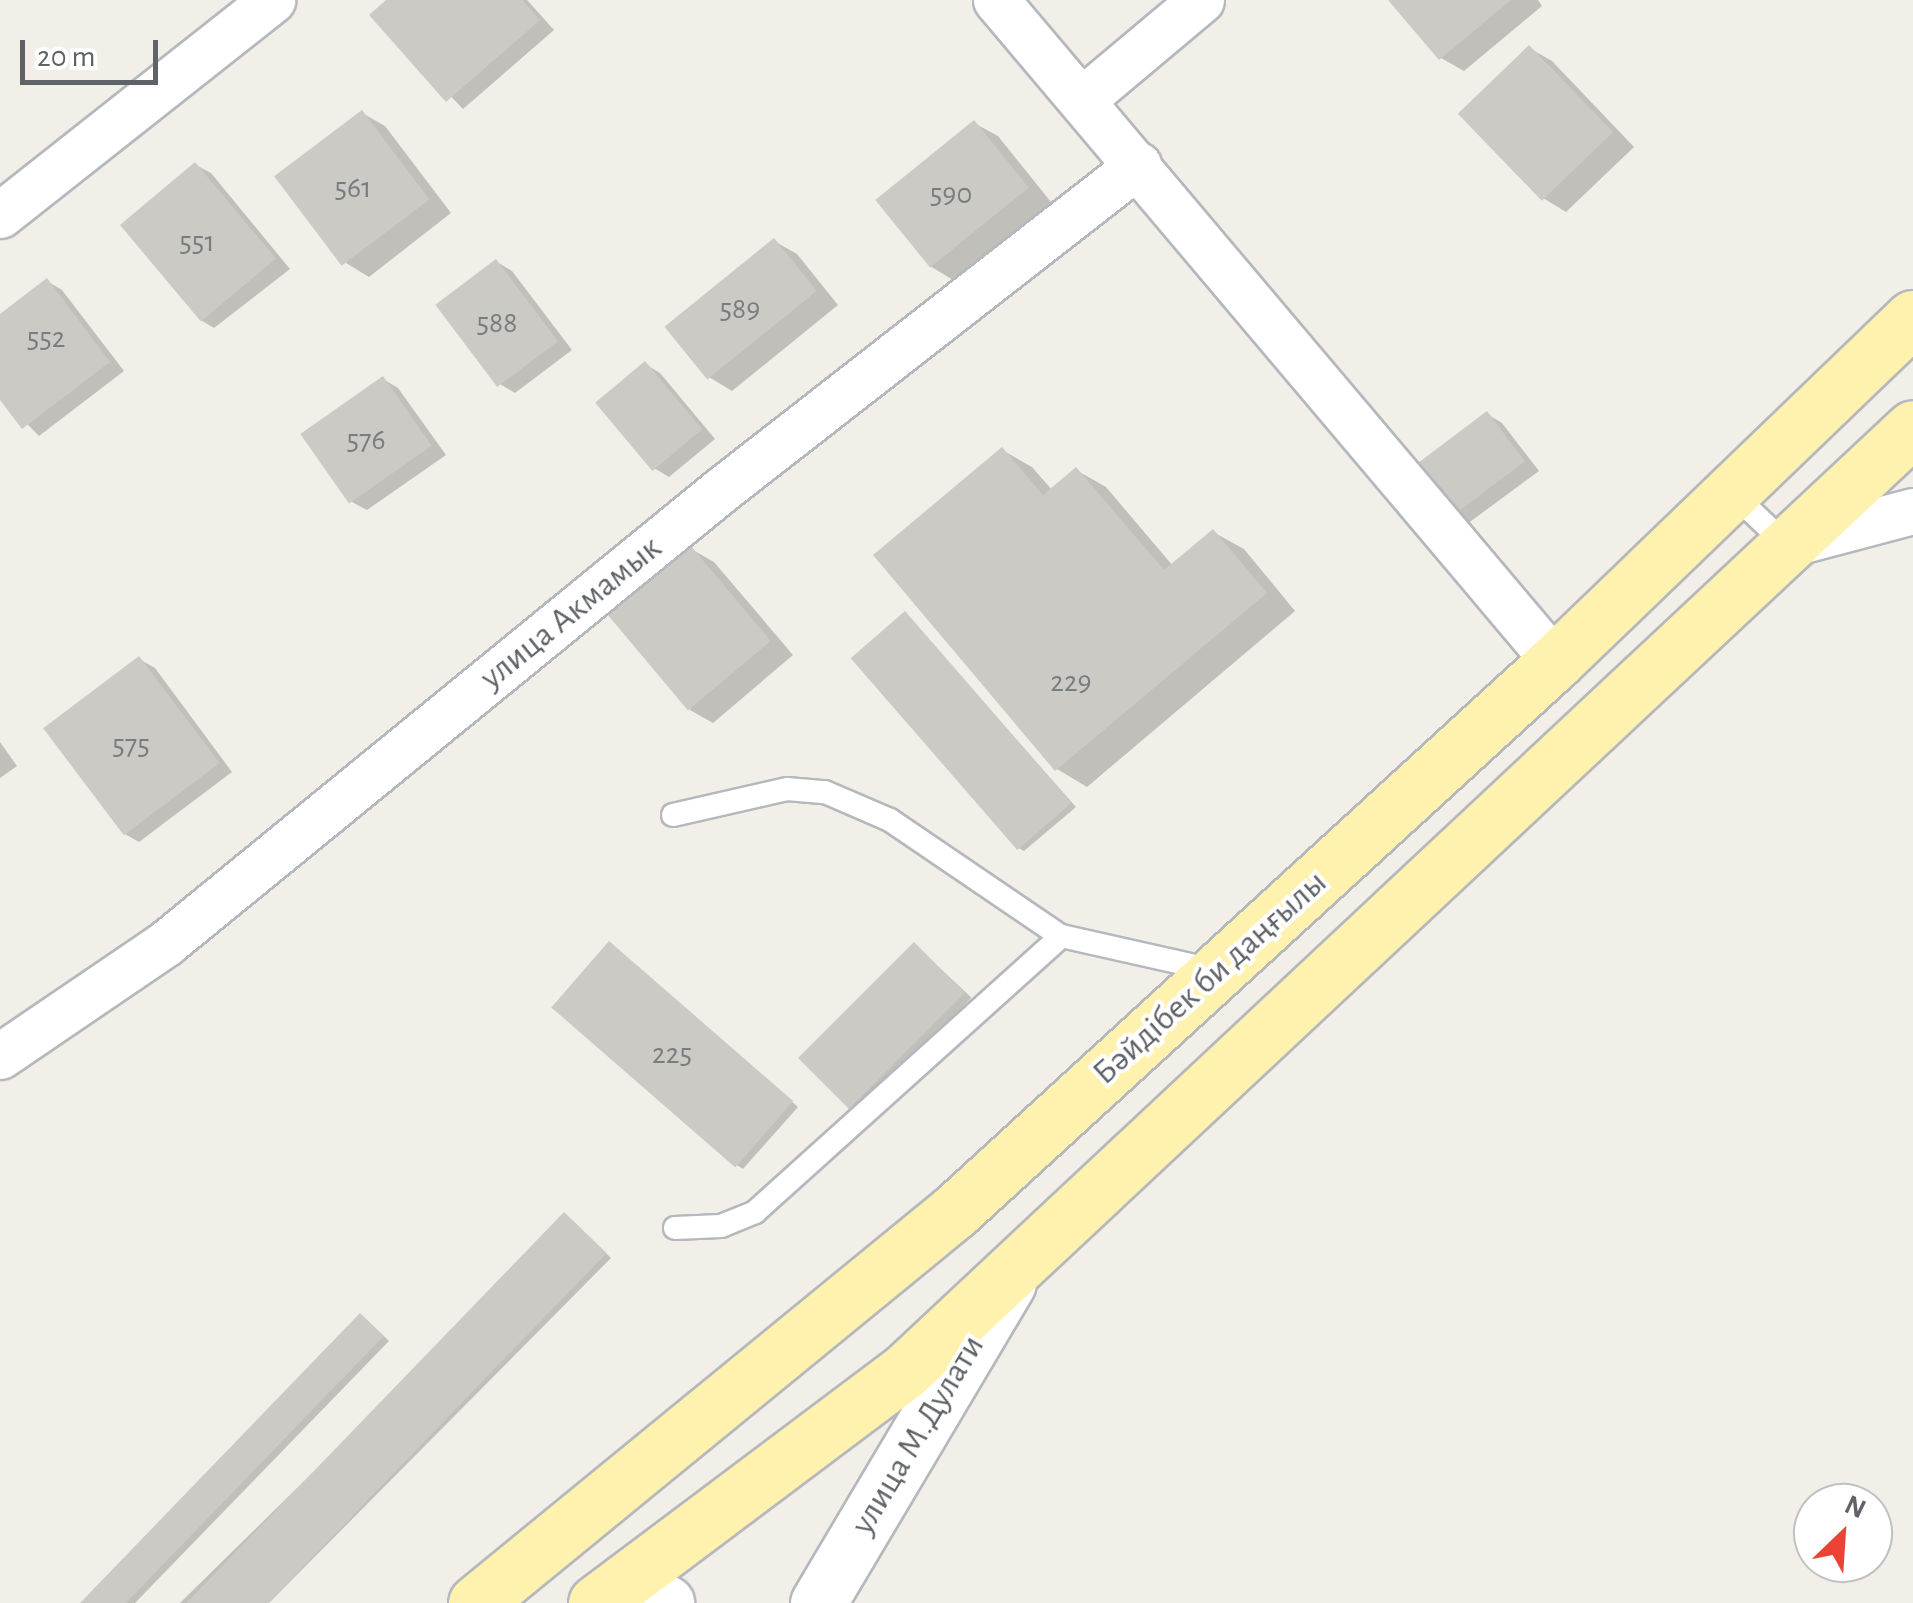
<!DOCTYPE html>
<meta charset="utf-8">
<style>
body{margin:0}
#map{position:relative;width:1913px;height:1603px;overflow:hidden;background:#f1efe8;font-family:"Alegreya Sans",sans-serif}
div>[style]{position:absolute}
.shadow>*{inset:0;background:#0003;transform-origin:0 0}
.building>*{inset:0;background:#cccac5;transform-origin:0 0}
.roads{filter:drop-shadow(2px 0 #b5b8bc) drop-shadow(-2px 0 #b5b8bc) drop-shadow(0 2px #b5b8bc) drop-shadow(0 -2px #b5b8bc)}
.lane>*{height:22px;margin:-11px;padding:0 11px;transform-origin:11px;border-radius:11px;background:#fff}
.street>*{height:45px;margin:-22.5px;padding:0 22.5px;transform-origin:22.5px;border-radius:22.5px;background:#fff}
.secondary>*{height:55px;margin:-27.5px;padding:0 27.5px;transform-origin:27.5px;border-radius:27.5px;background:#fff}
.primary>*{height:55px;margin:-27.5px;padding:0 27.5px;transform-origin:27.5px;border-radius:27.5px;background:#fff2af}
span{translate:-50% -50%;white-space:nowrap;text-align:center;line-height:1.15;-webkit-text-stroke:8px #fff;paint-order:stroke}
.number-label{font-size:30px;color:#7a7d7f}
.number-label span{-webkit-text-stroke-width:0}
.street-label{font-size:35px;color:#5f6368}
.north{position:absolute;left:1793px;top:1483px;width:100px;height:100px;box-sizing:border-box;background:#fff;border:2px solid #bfc1c3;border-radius:50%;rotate:25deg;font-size:28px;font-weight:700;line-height:40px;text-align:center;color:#5f6368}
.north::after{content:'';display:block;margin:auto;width:35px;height:45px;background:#ea4335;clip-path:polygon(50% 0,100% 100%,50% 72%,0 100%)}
.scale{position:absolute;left:20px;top:40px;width:138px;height:45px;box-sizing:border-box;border:5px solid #5f6368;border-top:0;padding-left:12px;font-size:30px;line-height:35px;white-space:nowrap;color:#5f6368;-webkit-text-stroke:8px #fff;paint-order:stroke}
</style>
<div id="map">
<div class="shadow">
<div style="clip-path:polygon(390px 0,527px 0,554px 30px,463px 109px,373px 15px)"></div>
<div style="clip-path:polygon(1391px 0,1538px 0,1542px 6px,1464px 71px,1441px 58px)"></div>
<div style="clip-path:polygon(1529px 48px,1552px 61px,1634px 147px,1566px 212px,1543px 198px)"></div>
<div style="clip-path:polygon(362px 113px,385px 126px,451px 213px,369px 277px,346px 263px)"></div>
<div style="clip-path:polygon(974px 123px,998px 136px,1051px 202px,953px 280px,930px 266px)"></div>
<div style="clip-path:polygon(196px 165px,211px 173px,290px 269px,214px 328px,199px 319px)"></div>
<div style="clip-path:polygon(774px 241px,797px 254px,838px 305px,732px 391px,709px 377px)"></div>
<div style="clip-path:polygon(497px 262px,512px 271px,572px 350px,515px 393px,500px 384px)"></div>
<div style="clip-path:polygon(47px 281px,62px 290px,124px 371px,39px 436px,0 396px,0 317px)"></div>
<div style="clip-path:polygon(645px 364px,660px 373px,715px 439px,669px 477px,654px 468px)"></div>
<div style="clip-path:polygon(383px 379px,398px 388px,446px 455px,367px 510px,352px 502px)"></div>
<div style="clip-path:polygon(1487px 414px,1502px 423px,1539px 471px,1463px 527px,1448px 518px)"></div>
<div style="clip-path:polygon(1002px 450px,1032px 467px,1052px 490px,1076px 470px,1106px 487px,1173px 566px,1213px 532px,1244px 549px,1295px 611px,1087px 787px,1057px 769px)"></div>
<div style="clip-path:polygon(691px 549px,714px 562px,793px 655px,713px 723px,690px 710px)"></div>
<div style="clip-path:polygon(905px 614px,1076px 807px,1024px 851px,1017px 847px)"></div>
<div style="clip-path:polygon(139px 659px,155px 668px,232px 772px,139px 842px,123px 833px)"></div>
<div style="clip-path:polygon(0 742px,17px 766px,0 778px)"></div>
<div style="left:915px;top:945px;width:77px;height:160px;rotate:43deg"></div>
<div style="clip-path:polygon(616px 948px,798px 1107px,743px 1169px,737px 1165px)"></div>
<div style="clip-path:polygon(571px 1219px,611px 1258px,269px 1603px,180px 1603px)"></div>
<div style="clip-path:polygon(367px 1320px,389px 1341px,135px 1603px,83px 1603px)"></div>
</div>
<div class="building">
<div style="clip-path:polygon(386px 0,522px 0,540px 20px,446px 102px,369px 15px)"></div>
<div style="clip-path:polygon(1388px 0,1511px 0,1439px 60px)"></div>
<div style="left:1529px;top:45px;width:121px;height:99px;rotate:46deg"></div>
<div style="left:362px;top:110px;width:112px;height:110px;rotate:53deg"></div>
<div style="left:974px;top:120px;width:87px;height:127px;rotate:51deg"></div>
<div style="left:195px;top:162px;width:126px;height:98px;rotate:50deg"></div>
<div style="left:774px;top:238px;width:68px;height:141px;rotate:51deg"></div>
<div style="left:496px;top:259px;width:103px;height:76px;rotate:53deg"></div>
<div style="clip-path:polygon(47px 278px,110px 362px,22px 429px,0 400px,0 314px)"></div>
<div style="left:645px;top:361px;width:89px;height:65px;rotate:50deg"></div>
<div style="left:383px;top:376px;width:85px;height:101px;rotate:55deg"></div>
<div style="left:1487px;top:411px;width:63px;height:98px;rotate:53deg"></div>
<div style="clip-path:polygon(1002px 447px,1043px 495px,1076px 467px,1164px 570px,1213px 529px,1267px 593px,1055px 771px,873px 555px)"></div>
<div style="left:691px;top:546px;width:124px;height:108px;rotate:50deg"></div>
<div style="left:905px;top:611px;width:254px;height:72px;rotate:49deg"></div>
<div style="left:139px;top:656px;width:134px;height:120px;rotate:53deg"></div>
<div style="left:609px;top:941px;width:244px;height:88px;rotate:41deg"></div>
<div style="left:914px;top:942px;width:72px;height:164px;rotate:45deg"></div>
<div style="left:564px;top:1212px;width:59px;height:550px;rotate:44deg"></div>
<div style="left:360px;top:1313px;width:33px;height:403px;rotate:44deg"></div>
</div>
<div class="roads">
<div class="lane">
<div style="left:1732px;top:493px;width:76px;rotate:43.4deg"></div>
<div style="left:673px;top:815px;width:117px;rotate:-12.8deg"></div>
<div style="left:787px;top:789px;width:38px;rotate:5deg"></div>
<div style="left:825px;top:792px;width:71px;rotate:23.3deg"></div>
<div style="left:890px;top:820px;width:207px;rotate:34.2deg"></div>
<div style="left:675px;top:1228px;width:46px;rotate:-2.5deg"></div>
<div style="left:721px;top:1226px;width:37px;rotate:-22deg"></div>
<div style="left:755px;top:1212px;width:412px;rotate:-42deg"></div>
<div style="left:1061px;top:936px;width:156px;rotate:12.6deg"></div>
</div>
<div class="street">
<div style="left:996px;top:0;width:866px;rotate:49.82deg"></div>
<div style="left:1083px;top:99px;width:154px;rotate:-40deg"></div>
<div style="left:0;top:215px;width:347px;rotate:-38.3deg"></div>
<div style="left:1788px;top:544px;width:129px;rotate:-14.8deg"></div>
<div style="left:0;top:1056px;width:201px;rotate:-34.2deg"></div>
<div style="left:166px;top:943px;width:716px;rotate:-39.22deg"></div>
<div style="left:721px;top:490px;width:529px;rotate:-37.93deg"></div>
</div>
<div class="secondary">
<div style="left:626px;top:1581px;width:46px;rotate:28.8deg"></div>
<div style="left:818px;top:1603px;width:372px;rotate:-59.3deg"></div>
</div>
<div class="primary">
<div style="left:476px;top:1603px;width:619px;rotate:-39.3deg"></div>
<div style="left:955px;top:1211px;width:813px;rotate:-42.46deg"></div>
<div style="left:1555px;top:662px;width:496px;rotate:-43.9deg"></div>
<div style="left:596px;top:1603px;width:386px;rotate:-36.9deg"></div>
<div style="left:905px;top:1371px;width:1380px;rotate:-43.09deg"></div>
</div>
</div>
<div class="number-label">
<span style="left:353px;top:188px">561</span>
<span style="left:951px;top:194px">590</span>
<span style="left:197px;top:242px">551</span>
<span style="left:740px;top:309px">589</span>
<span style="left:497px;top:323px">588</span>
<span style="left:46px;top:338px">552</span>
<span style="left:366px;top:440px">576</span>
<span style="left:1071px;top:682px">229</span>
<span style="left:131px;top:745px">575</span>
<span style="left:672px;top:1054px">225</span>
</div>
<div class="street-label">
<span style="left:571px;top:613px;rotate:-39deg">улица Акмамык</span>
<span style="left:1210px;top:978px;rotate:-42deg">Бәйдібек би даңғылы</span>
<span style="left:918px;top:1435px;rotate:-59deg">улица М.Дулати</span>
</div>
<div class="north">N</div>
<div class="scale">20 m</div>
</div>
